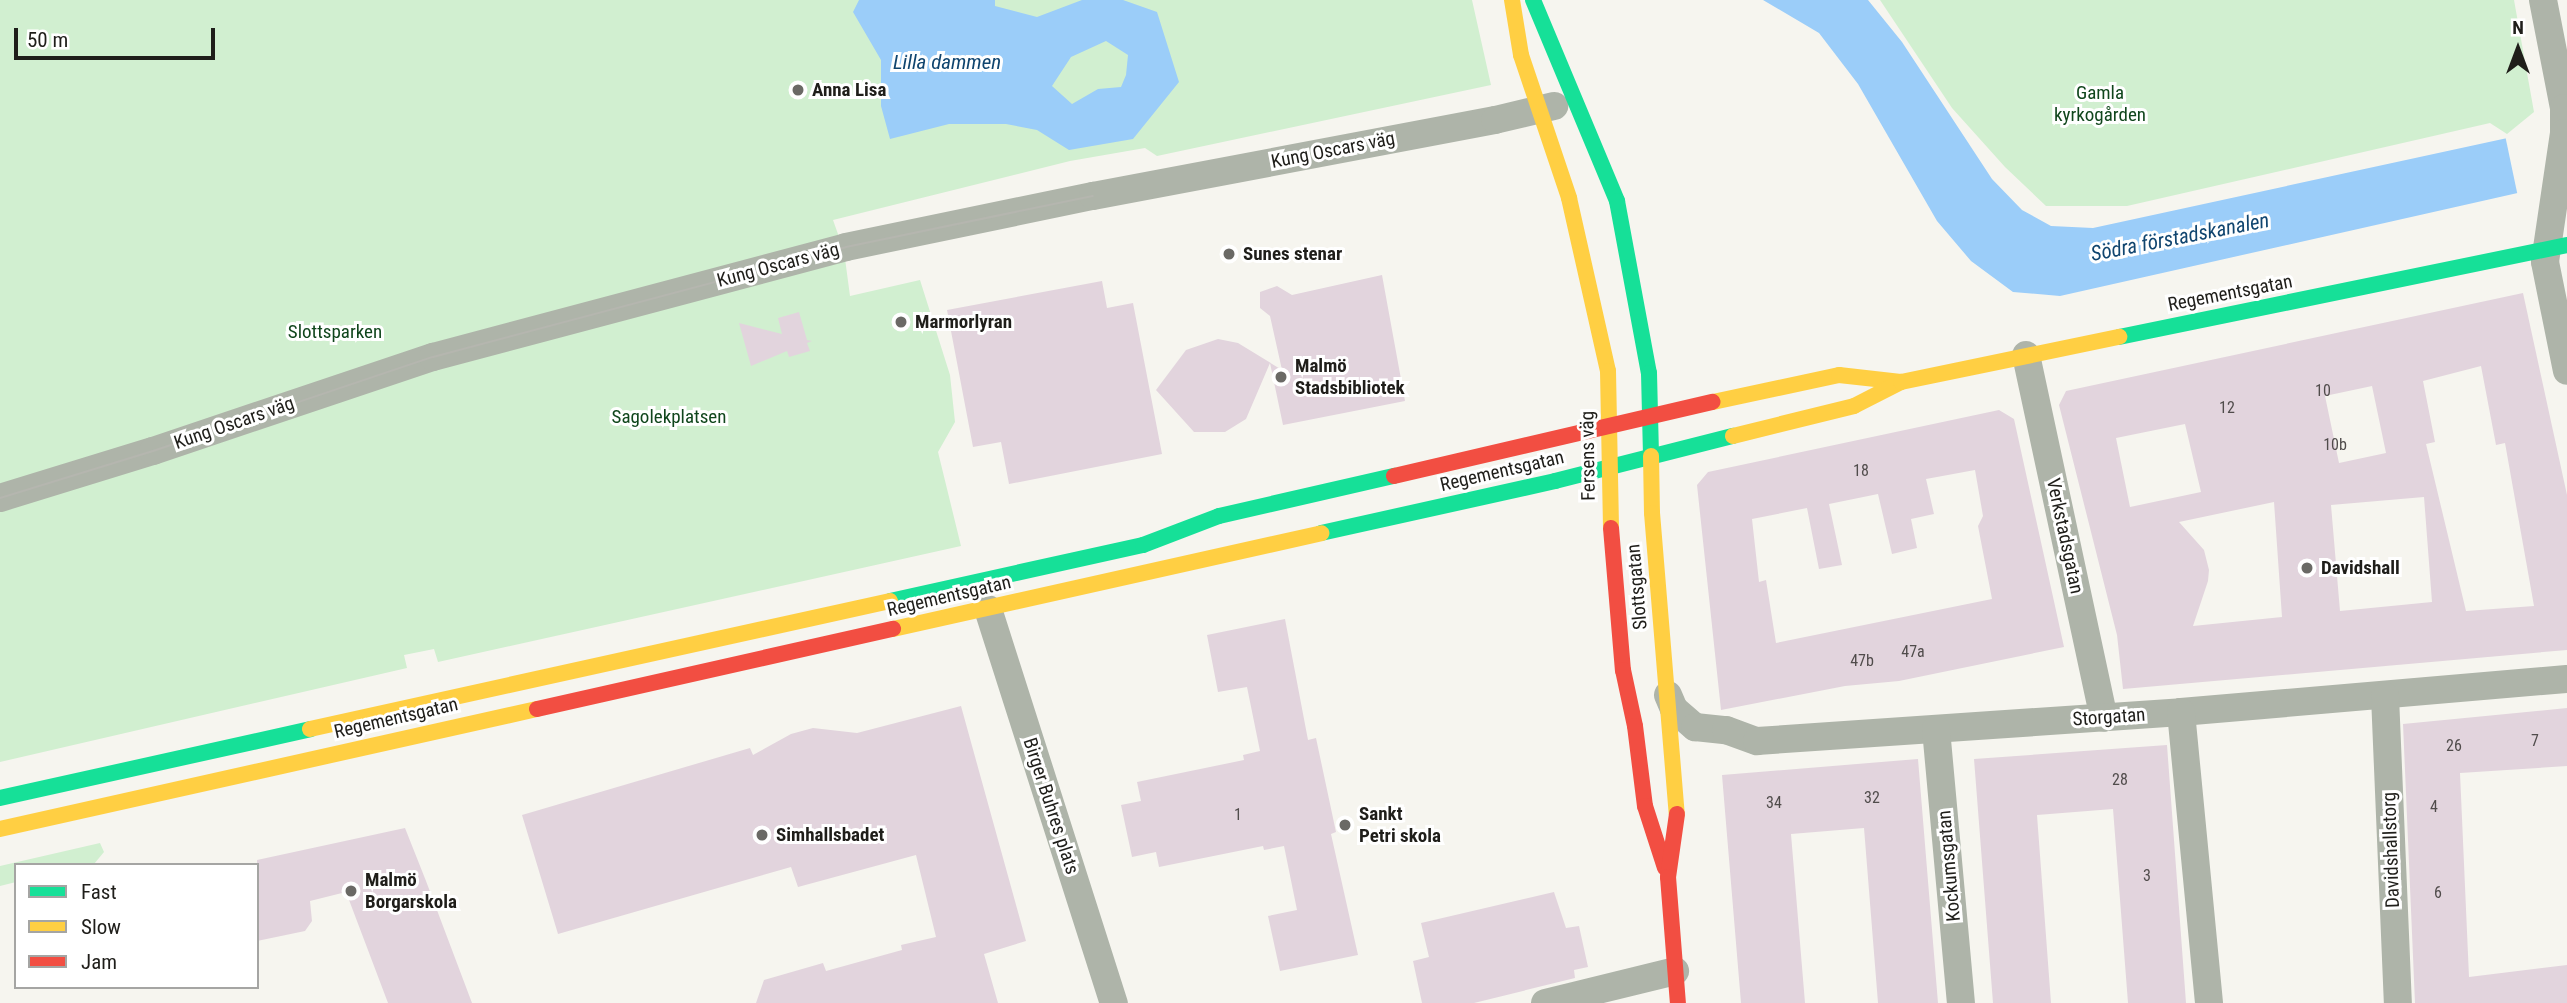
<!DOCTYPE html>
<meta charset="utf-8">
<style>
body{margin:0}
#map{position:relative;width:2567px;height:1003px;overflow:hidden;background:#f6f5ef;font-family:"Roboto Condensed",sans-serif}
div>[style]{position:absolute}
.green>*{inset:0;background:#d1efd0}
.water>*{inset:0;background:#9bcdf9}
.pier>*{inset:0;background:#f6f5ef}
.building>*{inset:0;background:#e2d4dd}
.street>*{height:28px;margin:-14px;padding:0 14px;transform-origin:14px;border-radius:14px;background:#aeb4a9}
.fast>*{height:16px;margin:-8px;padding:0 8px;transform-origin:8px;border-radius:8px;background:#16e098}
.slow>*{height:16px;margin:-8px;padding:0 8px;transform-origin:8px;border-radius:8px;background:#ffcf43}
.jam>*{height:16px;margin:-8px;padding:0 8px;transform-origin:8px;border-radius:8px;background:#f24e42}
.tram>*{height:2px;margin:-1px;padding:0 1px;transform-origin:1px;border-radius:1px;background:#b5b6af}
.dots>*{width:19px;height:19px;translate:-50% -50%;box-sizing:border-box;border:4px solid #fff;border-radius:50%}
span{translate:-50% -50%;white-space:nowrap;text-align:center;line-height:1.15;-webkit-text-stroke:6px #fff;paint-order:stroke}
.number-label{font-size:16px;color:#504c4b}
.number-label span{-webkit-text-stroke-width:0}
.poi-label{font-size:19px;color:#1f1e1a;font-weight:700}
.left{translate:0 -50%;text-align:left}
.park-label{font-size:19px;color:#10461c}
.street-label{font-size:19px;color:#1f1e1a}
.water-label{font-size:21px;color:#10456f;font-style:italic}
.legend{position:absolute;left:14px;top:863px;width:245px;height:126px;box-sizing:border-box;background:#fff;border:2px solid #a5a5a3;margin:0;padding:9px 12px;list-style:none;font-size:21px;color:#1f1e1a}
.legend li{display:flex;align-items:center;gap:14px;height:35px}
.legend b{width:35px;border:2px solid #a5a5a3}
.north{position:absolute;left:2483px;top:14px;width:70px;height:70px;-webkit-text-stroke:5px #fff;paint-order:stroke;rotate:0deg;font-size:19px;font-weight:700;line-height:28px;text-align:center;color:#1f1e1a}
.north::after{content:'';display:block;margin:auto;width:24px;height:32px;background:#1f1e1a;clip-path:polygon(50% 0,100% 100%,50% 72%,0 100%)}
.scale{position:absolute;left:14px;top:28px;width:201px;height:32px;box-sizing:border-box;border:4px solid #1f1e1a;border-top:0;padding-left:9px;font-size:21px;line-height:24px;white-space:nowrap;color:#1f1e1a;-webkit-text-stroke:5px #fff;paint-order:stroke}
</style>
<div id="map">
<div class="green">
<div style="clip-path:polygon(0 0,1472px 0,1491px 85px,1157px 156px,1145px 148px,1070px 161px,833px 220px,844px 251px,850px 296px,920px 280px,950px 375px,955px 422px,938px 452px,961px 546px,438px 662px,434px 649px,404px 655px,407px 668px,0 762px)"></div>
<div style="clip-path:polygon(1880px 0,2514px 0,2534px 112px,2507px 134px,2490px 123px,2127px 206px,2046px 206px,2005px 167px,1952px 108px)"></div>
<div style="clip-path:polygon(100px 843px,104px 852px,94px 864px,16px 865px,16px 882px,0 886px,0 866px)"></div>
</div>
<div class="water">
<div style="clip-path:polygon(evenodd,859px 0,995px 0,995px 6px,1037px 17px,1082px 0,1123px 0,1157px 12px,1179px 82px,1133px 139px,1069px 150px,1037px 130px,1006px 124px,949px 124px,890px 139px,881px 106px,881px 60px,853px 12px,859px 0,1106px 41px,1128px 55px,1126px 75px,1121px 87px,1098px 89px,1072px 104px,1052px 86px,1071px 57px,1106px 41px)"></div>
<div style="clip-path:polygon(1763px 0,1868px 0,1902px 42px,1992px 179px,2022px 210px,2051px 226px,2093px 228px,2567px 125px,2567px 182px,2060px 296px,2013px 292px,1971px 261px,1937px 221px,1858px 84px,1819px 33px)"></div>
</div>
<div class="pier">
<div style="clip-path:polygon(2567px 122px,2567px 186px,2518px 197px,2505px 135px)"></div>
</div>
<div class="building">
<div style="clip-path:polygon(1382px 275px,1405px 401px,1283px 425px,1270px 363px,1246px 419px,1225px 432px,1194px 432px,1156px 390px,1186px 350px,1218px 339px,1238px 343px,1282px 370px,1270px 316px,1260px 308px,1260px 292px,1277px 286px,1292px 295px)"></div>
<div style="clip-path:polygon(1102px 281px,1107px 308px,1133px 303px,1162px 454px,1009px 484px,1001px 442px,973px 447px,947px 310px)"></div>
<div style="clip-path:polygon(evenodd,2523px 293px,2567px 495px,2567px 650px,2123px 689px,2117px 635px,2059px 405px,2066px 391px,2523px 293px,2481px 366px,2496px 445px,2505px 443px,2534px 606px,2466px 611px,2426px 444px,2435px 442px,2423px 381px,2481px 366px,2523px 293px,2372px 386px,2386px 453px,2339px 463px,2325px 396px,2372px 386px,2523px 293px,2185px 424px,2201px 492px,2130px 507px,2116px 438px,2185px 424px,2523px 293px,2424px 497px,2432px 602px,2340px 611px,2331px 505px,2424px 497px,2523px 293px,2274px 502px,2282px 617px,2193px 626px,2208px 581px,2209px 570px,2204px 550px,2179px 522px,2274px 502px)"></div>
<div style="clip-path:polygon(799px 312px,807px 340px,812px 341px,807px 343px,810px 351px,789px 357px,787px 351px,751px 366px,739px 323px,782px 334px,778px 318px)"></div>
<div style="clip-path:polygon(evenodd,1999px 410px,2014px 419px,2064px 647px,1899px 681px,1845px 686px,1721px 710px,1697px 485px,1708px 472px,1999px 410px,1975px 470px,1983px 516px,1978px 526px,1992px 599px,1776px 643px,1766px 580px,1759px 582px,1752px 519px,1807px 508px,1819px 569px,1842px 565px,1829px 504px,1878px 494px,1892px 554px,1917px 548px,1911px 519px,1934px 514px,1926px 479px,1975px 470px)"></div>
<div style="clip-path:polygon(1285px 619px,1308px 740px,1316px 738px,1336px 832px,1331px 834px,1358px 955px,1280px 971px,1268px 916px,1297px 910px,1284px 846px,1264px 850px,1263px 846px,1159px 867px,1156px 852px,1132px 857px,1121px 805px,1141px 801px,1137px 782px,1244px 760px,1243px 755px,1260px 751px,1247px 687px,1218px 692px,1207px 635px)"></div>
<div style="clip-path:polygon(961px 706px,1026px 941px,984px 954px,998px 1003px,756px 1003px,764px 980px,823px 963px,826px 971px,902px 950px,901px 945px,936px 937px,916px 855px,798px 887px,791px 867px,558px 934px,522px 815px,750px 748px,753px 755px,791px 734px,813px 728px,857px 733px)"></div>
<div style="clip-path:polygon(2567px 708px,2567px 766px,2460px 773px,2469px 977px,2567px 965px,2567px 1003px,2415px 1003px,2403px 724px)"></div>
<div style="clip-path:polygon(2167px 745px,2186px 1003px,2128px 1003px,2113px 809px,2037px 815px,2051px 1003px,1993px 1003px,1974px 759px)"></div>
<div style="clip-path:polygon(1918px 759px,1938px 1003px,1878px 1003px,1864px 828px,1791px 834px,1805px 1003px,1741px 1003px,1722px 775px)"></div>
<div style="clip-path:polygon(405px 828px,426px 881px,472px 1003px,388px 1003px,346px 892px,310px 901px,312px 921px,305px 931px,257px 941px,257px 860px)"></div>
<div style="clip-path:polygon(1554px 892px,1566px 928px,1579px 926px,1588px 967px,1574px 970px,1575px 978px,1474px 1003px,1422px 1003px,1413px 961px,1429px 957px,1421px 923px)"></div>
</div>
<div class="street">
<div style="left:2543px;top:0;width:110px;rotate:79deg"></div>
<div style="left:2564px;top:108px;width:25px;rotate:90deg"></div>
<div style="left:2564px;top:133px;width:130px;rotate:98.4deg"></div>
<div style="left:2545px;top:262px;width:111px;rotate:78.6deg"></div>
<div style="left:2026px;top:355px;width:371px;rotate:77.9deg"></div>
<div style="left:0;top:498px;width:160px;rotate:-17.1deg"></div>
<div style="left:153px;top:451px;width:295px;rotate:-18.6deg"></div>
<div style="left:433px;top:357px;width:427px;rotate:-14.9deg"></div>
<div style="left:846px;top:247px;width:252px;rotate:-11.7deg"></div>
<div style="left:1093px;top:196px;width:409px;rotate:-10.7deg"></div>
<div style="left:1495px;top:120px;width:61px;rotate:-13.3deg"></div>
<div style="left:988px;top:609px;width:414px;rotate:72.3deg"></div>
<div style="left:1668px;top:695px;width:15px;rotate:67deg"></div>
<div style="left:1674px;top:709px;width:28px;rotate:41deg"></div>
<div style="left:1695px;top:727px;width:31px;rotate:6deg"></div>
<div style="left:1726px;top:730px;width:33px;rotate:20deg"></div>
<div style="left:1757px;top:741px;width:425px;rotate:-3.9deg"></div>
<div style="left:2181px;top:712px;width:387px;rotate:-4.9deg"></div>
<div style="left:2385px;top:696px;width:307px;rotate:87.6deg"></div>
<div style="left:2181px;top:712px;width:292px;rotate:84.5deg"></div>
<div style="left:1936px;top:729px;width:275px;rotate:84.8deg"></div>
<div style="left:1545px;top:1003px;width:134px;rotate:-13.8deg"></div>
</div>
<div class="fast">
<div style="left:1533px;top:0;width:218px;rotate:67.3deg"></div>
<div style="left:1617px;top:201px;width:175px;rotate:79.5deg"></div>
<div style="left:1649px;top:373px;width:83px;rotate:88.6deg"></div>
<div style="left:2119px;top:337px;width:457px;rotate:-11.6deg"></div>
<div style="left:1321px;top:533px;width:240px;rotate:-12.5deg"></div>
<div style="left:1555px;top:481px;width:184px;rotate:-14.2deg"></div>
<div style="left:890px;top:601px;width:259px;rotate:-12.5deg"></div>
<div style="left:1143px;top:545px;width:81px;rotate:-20.9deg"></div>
<div style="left:1219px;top:516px;width:180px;rotate:-12.9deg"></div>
<div style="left:0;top:798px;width:318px;rotate:-12.5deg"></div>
</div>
<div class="slow">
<div style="left:1512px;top:0;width:56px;rotate:80.7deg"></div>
<div style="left:1521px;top:55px;width:151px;rotate:71.4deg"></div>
<div style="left:1569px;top:198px;width:177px;rotate:77.3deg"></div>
<div style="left:1608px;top:371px;width:157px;rotate:88.9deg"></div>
<div style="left:1713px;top:402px;width:129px;rotate:-12.1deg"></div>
<div style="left:1839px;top:375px;width:62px;rotate:6.4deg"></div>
<div style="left:1733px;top:436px;width:125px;rotate:-13.9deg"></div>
<div style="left:1854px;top:406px;width:53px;rotate:-27.1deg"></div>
<div style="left:1901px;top:382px;width:223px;rotate:-11.7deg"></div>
<div style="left:1651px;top:456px;width:57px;rotate:89deg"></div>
<div style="left:1652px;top:513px;width:302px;rotate:85.3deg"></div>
<div style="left:893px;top:629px;width:439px;rotate:-12.6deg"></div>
<div style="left:310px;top:729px;width:594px;rotate:-12.45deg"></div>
<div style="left:0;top:829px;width:550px;rotate:-12.6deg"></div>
</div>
<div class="jam">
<div style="left:1394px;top:476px;width:327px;rotate:-13.1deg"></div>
<div style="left:1611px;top:528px;width:143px;rotate:85.2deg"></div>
<div style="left:1623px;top:670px;width:57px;rotate:77.9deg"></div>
<div style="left:1635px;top:726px;width:81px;rotate:82.9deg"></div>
<div style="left:1645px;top:806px;width:65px;rotate:72.1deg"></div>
<div style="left:537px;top:709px;width:365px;rotate:-12.7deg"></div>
<div style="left:1677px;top:814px;width:64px;rotate:98.1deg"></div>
<div style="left:1668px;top:877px;width:126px;rotate:85.5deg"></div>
</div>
<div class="tram">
<div style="left:0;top:498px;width:160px;rotate:-17.1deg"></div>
<div style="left:153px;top:451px;width:295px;rotate:-18.6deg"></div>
<div style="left:433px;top:357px;width:427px;rotate:-14.9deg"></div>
<div style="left:846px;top:247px;width:252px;rotate:-11.7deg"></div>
</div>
<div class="dots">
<div style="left:798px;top:90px;background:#6a6965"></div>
<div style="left:1229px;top:254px;background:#6a6965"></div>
<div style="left:901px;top:322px;background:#6a6965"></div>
<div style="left:1281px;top:377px;background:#6a6965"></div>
<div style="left:2307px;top:568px;background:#6a6965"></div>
<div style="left:1345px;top:825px;background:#6a6965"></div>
<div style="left:762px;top:835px;background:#6a6965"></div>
<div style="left:351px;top:891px;background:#6a6965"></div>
</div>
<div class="number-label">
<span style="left:2323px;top:391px">10</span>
<span style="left:2227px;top:408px">12</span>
<span style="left:2335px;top:445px">10b</span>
<span style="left:1861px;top:471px">18</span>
<span style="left:1913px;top:652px">47a</span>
<span style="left:1862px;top:661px">47b</span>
<span style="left:2535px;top:741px">7</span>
<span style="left:2454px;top:746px">26</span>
<span style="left:2120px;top:780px">28</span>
<span style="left:1872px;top:798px">32</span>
<span style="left:1774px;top:803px">34</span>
<span style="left:2434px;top:807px">4</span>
<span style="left:1238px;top:815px">1</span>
<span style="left:2147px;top:876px">3</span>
<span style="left:2438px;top:893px">6</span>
</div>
<div class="poi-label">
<span class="left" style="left:812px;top:90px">Anna Lisa</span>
<span class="left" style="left:1243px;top:254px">Sunes stenar</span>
<span class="left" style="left:915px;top:322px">Marmorlyran</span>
<span class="left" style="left:1295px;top:377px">Malmö<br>Stadsbibliotek</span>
<span class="left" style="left:2321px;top:568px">Davidshall</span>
<span class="left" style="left:1359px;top:825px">Sankt<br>Petri skola</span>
<span class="left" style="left:776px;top:835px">Simhallsbadet</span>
<span class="left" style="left:365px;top:891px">Malmö<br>Borgarskola</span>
</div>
<div class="park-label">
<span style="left:2100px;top:104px">Gamla<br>kyrkogården</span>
<span style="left:335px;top:332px">Slottsparken</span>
<span style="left:669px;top:417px">Sagolekplatsen</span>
</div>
<div class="street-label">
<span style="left:1333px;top:150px;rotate:-11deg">Kung Oscars väg</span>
<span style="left:778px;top:265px;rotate:-15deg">Kung Oscars väg</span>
<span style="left:2230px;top:293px;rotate:-11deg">Regementsgatan</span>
<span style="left:234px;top:423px;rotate:-19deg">Kung Oscars väg</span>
<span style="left:1588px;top:456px;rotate:-91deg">Fersens väg</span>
<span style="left:1502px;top:471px;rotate:-13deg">Regementsgatan</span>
<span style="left:2065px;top:536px;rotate:78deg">Verkstadsgatan</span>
<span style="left:1637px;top:587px;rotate:-95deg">Slottsgatan</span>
<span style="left:949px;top:596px;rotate:-13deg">Regementsgatan</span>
<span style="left:2109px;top:717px;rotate:-4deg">Storgatan</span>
<span style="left:396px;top:718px;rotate:-13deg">Regementsgatan</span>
<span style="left:1051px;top:806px;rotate:72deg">Birger Buhres plats</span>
<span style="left:2391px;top:850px;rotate:-92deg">Davidshallstorg</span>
<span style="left:1949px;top:866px;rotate:-95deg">Kockumsgatan</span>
</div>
<div class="water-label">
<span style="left:947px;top:62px">Lilla dammen</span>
<span style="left:2180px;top:237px;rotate:-11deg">Södra förstadskanalen</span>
</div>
<ul class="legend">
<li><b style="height:9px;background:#16e098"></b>Fast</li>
<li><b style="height:9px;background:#ffcf43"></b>Slow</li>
<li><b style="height:9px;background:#f24e42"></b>Jam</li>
</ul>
<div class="north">N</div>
<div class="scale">50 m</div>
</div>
